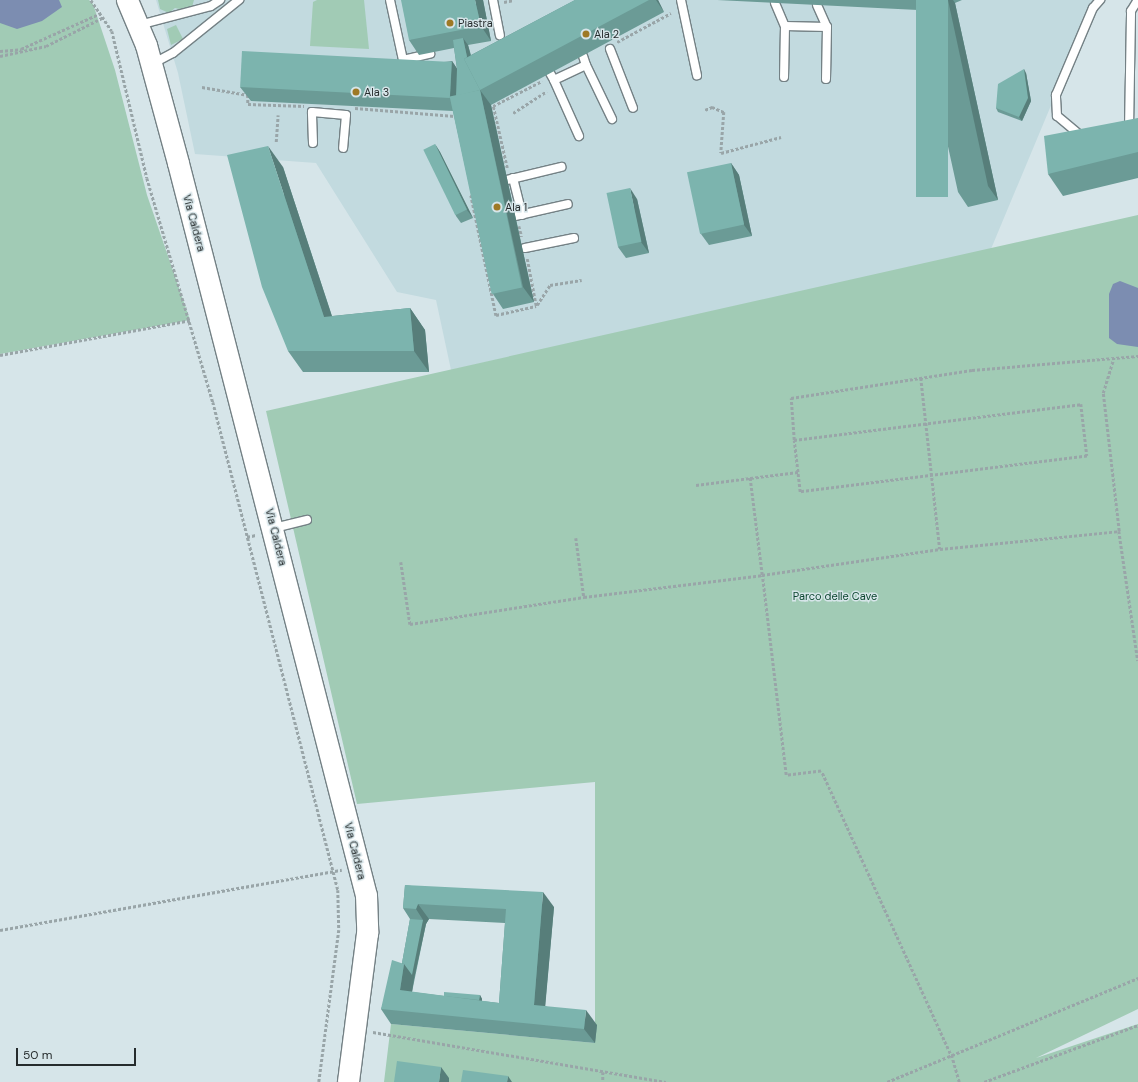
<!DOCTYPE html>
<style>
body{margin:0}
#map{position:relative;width:1138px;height:1082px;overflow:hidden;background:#d6e5e9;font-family:"DM Sans",sans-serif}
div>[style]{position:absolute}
.built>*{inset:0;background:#c2dadf}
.green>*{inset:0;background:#a1cbb5}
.water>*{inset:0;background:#7c8db1}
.path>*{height:2.5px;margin-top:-1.25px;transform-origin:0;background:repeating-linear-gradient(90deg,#99a5a8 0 3px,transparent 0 5px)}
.roads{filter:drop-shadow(1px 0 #748185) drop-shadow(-1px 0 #748185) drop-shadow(0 1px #748185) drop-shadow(0 -1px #748185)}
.service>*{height:8px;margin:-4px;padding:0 4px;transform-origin:4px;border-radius:4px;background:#fff}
.tertiary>*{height:21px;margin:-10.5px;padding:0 10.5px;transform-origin:10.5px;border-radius:10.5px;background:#fff}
.wall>*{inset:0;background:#6b9b96}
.shaded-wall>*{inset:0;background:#577e7a}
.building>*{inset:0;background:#7cb4ae;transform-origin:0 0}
.dots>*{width:11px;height:11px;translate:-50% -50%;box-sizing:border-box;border:2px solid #d6e5e9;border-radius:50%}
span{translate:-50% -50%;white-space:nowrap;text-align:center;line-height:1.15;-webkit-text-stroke:3px #d6e5e9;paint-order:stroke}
.poi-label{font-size:11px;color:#262c2d}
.left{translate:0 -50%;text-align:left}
.street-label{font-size:11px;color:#262c2d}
.park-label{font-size:11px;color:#0d4730}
.scale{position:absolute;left:16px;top:1048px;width:120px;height:18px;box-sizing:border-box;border:2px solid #262c2d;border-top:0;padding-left:5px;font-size:12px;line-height:14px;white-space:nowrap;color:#262c2d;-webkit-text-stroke:3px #d6e5e9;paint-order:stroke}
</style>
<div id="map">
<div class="built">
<div style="clip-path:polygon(156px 0,1095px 0,991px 249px,451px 370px,436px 300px,397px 292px,316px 163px,195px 154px,178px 73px)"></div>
</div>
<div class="green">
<div style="clip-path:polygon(0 0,89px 0,93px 4px,115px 70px,147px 195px,190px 320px,0 354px)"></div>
<div style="clip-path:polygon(158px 0,194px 0,192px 7px,184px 10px,175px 8px,169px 13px,160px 9px)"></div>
<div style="clip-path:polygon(317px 0,364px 0,369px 49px,310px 46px,313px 2px)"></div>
<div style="clip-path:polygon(176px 25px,183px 39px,171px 45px,167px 29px)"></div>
<div style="clip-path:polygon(1138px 215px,1138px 1009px,1036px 1058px,1138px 1024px,1138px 1082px,384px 1082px,391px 1024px,595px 1043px,595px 782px,357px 804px,266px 411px)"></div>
</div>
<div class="water">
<div style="clip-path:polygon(0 0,59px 0,62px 7px,42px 21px,17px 29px,0 23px)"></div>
<div style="clip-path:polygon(1120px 281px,1138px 288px,1138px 347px,1117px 344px,1109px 338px,1109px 294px,1113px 284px)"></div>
</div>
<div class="path">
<div style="left:91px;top:0;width:37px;rotate:56deg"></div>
<div style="left:112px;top:31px;width:151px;rotate:76.6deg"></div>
<div style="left:147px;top:178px;width:234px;rotate:73.6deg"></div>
<div style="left:213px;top:402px;width:504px;rotate:75.63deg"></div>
<div style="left:338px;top:890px;width:40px;rotate:88.6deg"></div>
<div style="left:339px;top:930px;width:153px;rotate:97.5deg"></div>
<div style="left:504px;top:2px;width:10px;rotate:-11deg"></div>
<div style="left:617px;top:42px;width:61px;rotate:-28.2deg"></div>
<div style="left:0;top:51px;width:21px;rotate:-5deg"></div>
<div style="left:21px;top:49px;width:88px;rotate:-24.2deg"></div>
<div style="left:0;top:56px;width:47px;rotate:-12.3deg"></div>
<div style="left:46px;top:46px;width:65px;rotate:-26.6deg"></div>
<div style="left:202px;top:87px;width:47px;rotate:9.9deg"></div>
<div style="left:248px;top:95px;width:9px;rotate:90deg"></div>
<div style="left:248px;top:104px;width:56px;rotate:2deg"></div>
<div style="left:355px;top:108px;width:100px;rotate:4.6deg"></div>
<div style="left:705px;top:110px;width:8px;rotate:-23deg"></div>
<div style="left:712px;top:107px;width:13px;rotate:23deg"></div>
<div style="left:724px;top:112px;width:41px;rotate:94.2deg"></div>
<div style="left:721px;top:153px;width:62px;rotate:-14.9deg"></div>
<div style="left:513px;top:113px;width:40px;rotate:-32.9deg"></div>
<div style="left:276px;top:142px;width:27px;rotate:-86deg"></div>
<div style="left:507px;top:168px;width:64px;rotate:-102.7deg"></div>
<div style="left:493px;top:106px;width:55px;rotate:-27deg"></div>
<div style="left:471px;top:195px;width:123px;rotate:78.2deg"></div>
<div style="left:496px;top:315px;width:41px;rotate:-12.7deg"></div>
<div style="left:536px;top:306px;width:48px;rotate:-100.8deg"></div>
<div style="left:519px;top:226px;width:11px;rotate:75deg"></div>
<div style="left:537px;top:305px;width:24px;rotate:-57deg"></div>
<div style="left:550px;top:285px;width:32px;rotate:-9deg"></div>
<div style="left:0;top:355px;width:193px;rotate:-10.4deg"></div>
<div style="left:921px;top:378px;width:172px;rotate:83.7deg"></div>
<div style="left:1081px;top:404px;width:52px;rotate:83.4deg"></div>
<div style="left:1087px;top:456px;width:289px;rotate:172.9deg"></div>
<div style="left:800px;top:492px;width:52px;rotate:-96.6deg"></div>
<div style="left:794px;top:440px;width:289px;rotate:-7.1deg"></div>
<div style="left:794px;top:440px;width:42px;rotate:-94.1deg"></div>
<div style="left:791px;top:398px;width:183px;rotate:-8.8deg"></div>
<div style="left:972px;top:370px;width:167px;rotate:-4.8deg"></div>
<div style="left:696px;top:485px;width:103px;rotate:-7.3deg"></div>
<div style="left:1119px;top:531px;width:131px;rotate:81.7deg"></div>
<div style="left:247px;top:537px;width:9px;rotate:-13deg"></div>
<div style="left:576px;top:538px;width:60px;rotate:82.3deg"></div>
<div style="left:584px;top:597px;width:179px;rotate:-7deg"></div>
<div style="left:762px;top:575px;width:98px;rotate:-97.1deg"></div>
<div style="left:401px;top:562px;width:63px;rotate:81.7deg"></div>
<div style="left:410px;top:624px;width:176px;rotate:-8.8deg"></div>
<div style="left:0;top:930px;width:347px;rotate:-10deg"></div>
<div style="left:373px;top:1032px;width:297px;rotate:9.7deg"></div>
<div style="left:603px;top:1072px;width:10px;rotate:90deg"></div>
<div style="left:887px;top:1082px;width:272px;rotate:-22.5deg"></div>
<div style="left:959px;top:1082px;width:25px;rotate:-106deg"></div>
<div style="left:952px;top:1058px;width:315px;rotate:-114.5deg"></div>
<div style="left:821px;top:771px;width:35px;rotate:173deg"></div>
<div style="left:786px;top:775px;width:201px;rotate:-96.8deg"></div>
<div style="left:762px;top:575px;width:180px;rotate:-8.3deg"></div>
<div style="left:940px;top:549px;width:180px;rotate:-5.7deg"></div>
<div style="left:1119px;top:531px;width:139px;rotate:-96.6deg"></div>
<div style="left:1103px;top:393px;width:37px;rotate:-73deg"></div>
<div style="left:984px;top:1082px;width:164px;rotate:-20.3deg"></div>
</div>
<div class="roads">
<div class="service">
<div style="left:390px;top:0;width:61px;rotate:77.8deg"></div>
<div style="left:403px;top:60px;width:28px;rotate:-13deg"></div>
<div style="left:493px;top:0;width:36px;rotate:79deg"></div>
<div style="left:681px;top:0;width:77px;rotate:78deg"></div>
<div style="left:775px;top:3px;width:25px;rotate:67deg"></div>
<div style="left:785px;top:26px;width:51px;rotate:91.1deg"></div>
<div style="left:817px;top:5px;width:24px;rotate:66deg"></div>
<div style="left:827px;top:27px;width:52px;rotate:91.1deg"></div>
<div style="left:139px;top:25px;width:74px;rotate:-14.8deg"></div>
<div style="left:211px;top:6px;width:11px;rotate:-34deg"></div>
<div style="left:785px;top:26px;width:42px;rotate:1.4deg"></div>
<div style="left:610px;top:49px;width:63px;rotate:68.7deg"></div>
<div style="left:583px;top:56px;width:9px;rotate:72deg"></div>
<div style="left:152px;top:64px;width:24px;rotate:-28deg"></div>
<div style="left:173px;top:53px;width:85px;rotate:-38.8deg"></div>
<div style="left:550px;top:73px;width:8px;rotate:60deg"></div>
<div style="left:1129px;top:129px;width:118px;rotate:-89deg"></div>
<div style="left:1131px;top:11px;width:13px;rotate:-58deg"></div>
<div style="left:1080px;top:135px;width:30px;rotate:-140deg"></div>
<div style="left:1057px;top:116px;width:21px;rotate:-93deg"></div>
<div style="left:1056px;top:95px;width:95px;rotate:-67deg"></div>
<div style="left:1093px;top:8px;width:11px;rotate:-49deg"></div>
<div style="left:579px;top:136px;width:61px;rotate:-114.1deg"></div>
<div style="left:554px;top:80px;width:35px;rotate:-25deg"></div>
<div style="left:586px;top:65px;width:60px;rotate:64.3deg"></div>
<div style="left:313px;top:143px;width:31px;rotate:-92deg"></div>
<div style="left:312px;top:112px;width:34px;rotate:5deg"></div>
<div style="left:346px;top:115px;width:33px;rotate:95deg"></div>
<div style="left:513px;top:178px;width:38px;rotate:76deg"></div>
<div style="left:507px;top:180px;width:56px;rotate:-13.5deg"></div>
<div style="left:515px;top:216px;width:54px;rotate:-12.8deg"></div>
<div style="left:525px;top:248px;width:50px;rotate:-11.5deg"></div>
<div style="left:274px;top:528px;width:34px;rotate:-14deg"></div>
</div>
<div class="tertiary">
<div style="left:127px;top:0;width:49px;rotate:67.1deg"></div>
<div style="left:146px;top:45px;width:122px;rotate:74.8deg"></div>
<div style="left:178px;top:163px;width:756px;rotate:75.6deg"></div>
<div style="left:366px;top:895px;width:38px;rotate:88deg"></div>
<div style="left:367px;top:933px;width:150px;rotate:97.3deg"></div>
</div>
</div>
<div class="wall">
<div style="clip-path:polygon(483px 0,491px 41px,468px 45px,471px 55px,575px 0,658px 0,664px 12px,491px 105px,534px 302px,503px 309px,493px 294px,453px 111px,251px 101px,240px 87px,452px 61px,457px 69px,454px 48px,419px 55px,409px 40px)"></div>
<div style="clip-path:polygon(717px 0,962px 0,955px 3px,998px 200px,968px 207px,958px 192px,918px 10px)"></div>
<div style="clip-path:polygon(1026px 73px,1031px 101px,1022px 121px,998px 112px,996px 108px)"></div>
<div style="clip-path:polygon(1138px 118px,1138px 178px,1063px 196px,1048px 174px)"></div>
<div style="clip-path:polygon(435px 144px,440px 152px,473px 218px,461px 223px,456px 216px)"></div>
<div style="clip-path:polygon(731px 163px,739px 175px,752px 236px,709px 245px,701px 234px)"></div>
<div style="clip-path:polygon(283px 167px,332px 316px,410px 308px,425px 330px,429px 372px,303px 372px,288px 351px)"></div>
<div style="clip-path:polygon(637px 199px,649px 253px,626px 258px,618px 247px)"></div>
<div style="clip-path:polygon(evenodd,405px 885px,554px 907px,545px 1006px,597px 1025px,595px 1043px,391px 1024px,381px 1009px,402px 963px,410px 919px,403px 908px,405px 885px,429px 919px,505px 923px,499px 1003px,482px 1001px,482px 999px,480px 995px,444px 996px,412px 992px,426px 924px,429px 919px)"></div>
</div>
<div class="shaded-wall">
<div style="clip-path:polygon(475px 0,483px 0,491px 41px,481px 26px)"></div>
<div style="clip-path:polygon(656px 0,658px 0,664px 12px)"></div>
<div style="clip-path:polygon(948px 0,953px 0,955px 3px,998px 200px,988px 186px)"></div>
<div style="clip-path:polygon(463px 38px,468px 45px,475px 73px,469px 66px)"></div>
<div style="clip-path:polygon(452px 61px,462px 76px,461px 103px,450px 97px)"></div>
<div style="clip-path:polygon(1024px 69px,1026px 73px,1031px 101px,1022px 121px,1019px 117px)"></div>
<div style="clip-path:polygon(480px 90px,491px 105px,534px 302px,523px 287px)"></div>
<div style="clip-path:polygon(435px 144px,440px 152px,473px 218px,467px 210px)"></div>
<div style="clip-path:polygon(268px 146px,283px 167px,339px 338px,324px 317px)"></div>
<div style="clip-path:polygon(731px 163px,739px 175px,752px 236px,744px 225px)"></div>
<div style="clip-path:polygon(630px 188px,637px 199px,649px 253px,641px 242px)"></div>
<div style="clip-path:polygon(410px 308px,425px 330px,429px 372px,414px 351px)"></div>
<div style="clip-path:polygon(543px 892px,554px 907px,544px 1020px,534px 1005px)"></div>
<div style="clip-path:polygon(418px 904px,429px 919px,426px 924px,414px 979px,410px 1005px,400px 990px,404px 964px,423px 920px,416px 909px)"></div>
<div style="clip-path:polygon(480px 995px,482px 999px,480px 1014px,478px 1010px)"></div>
<div style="clip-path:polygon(586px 1010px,597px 1025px,595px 1043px,584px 1029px)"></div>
<div style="clip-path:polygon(441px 1067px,449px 1078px,449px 1082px,439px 1082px)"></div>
<div style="clip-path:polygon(508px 1076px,512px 1082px,507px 1082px)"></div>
</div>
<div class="building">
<div style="clip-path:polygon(401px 0,475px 0,481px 26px,409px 40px)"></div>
<div style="clip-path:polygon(575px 0,649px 0,480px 90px,464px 59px)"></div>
<div style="left:916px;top:0;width:32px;height:197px"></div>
<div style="clip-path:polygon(463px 38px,467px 57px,464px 59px,480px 90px,456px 96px,457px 69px,453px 40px)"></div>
<div style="left:242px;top:51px;width:210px;height:36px;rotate:3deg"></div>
<div style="clip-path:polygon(1024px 69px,1028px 98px,1019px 117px,996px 108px,998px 84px)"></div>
<div style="left:480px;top:90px;width:202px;height:31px;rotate:78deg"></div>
<div style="clip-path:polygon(1138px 118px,1138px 152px,1048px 174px,1044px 136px)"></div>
<div style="left:435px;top:144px;width:73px;height:13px;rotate:64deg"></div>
<div style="clip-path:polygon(268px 146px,324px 317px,410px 308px,414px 351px,288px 351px,262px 287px,227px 155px)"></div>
<div style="left:731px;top:163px;width:63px;height:45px;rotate:78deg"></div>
<div style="left:630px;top:188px;width:55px;height:24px;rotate:78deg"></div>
<div style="clip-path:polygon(405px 885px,543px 892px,534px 1005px,586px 1010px,584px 1029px,381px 1009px,392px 960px,404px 964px,400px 990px,499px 1003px,506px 909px,418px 904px,416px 909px,403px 908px)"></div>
<div style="clip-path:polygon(410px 919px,423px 920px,412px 975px,404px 964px,402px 963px)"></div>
<div style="clip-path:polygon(444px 992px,480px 995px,479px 1000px,444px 996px)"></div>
<div style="clip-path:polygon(397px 1061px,441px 1067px,439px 1082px,394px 1082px)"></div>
<div style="clip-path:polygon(463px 1070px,508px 1076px,507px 1082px,461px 1082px)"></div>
</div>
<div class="dots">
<div style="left:450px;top:23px;background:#9e7925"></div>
<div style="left:586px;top:34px;background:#9e7925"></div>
<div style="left:356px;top:92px;background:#9e7925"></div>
<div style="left:497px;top:207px;background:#9e7925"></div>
</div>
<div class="poi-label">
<span class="left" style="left:458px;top:23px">Piastra</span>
<span class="left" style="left:594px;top:34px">Ala 2</span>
<span class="left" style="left:364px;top:92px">Ala 3</span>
<span class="left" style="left:505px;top:207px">Ala 1</span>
</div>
<div class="street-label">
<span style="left:194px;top:223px;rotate:75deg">Via Caldera</span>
<span style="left:276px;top:537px;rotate:76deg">Via Caldera</span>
<span style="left:355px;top:851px;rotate:76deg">Via Caldera</span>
</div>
<div class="park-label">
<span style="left:835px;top:596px">Parco delle Cave</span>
</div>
<div class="scale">50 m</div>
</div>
